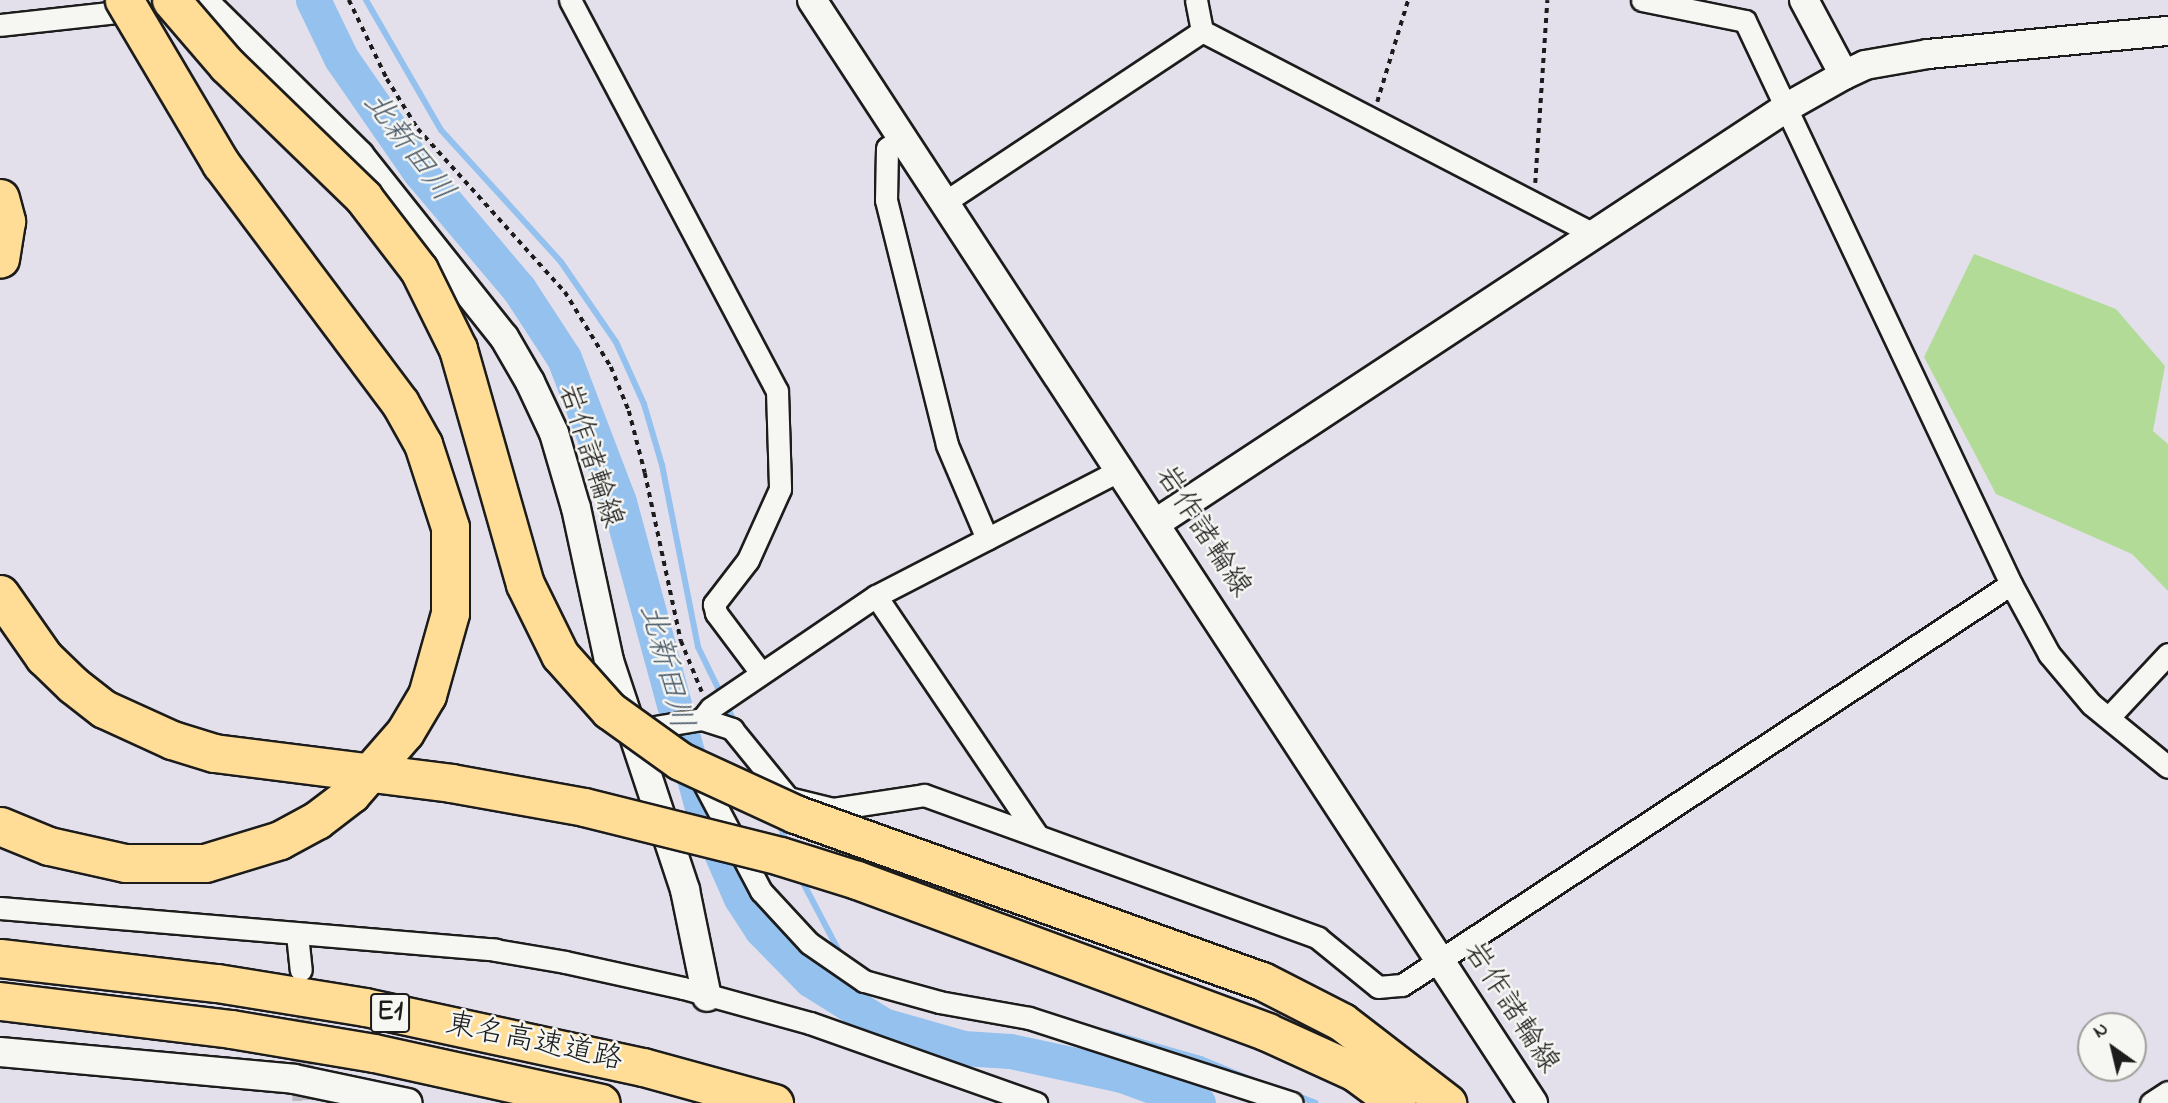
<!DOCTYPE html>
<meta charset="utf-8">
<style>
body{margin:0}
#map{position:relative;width:2168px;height:1103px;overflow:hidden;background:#e3e0ec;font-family:"Indie Flower","Klee One",sans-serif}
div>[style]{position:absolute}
.green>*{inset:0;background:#b3db98}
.stream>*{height:6px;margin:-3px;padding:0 3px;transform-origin:3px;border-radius:3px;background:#94c1ee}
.river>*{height:35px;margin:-17.5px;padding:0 17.5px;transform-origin:17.5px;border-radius:17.5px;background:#94c1ee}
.street-tunnel>*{height:21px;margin-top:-10.5px;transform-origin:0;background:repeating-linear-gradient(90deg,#bbb9c2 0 21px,transparent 0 31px)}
.path>*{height:3.5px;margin-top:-1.75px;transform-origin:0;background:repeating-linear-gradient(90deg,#1c1c1c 0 5px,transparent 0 10px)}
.roads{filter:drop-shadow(2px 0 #1c1c1c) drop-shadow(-2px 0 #1c1c1c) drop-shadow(0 2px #1c1c1c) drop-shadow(0 -2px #1c1c1c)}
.street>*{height:21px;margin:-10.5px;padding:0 10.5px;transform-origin:10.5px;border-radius:10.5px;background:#f6f6f2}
.secondary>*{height:28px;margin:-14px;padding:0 14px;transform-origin:14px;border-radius:14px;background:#f6f6f2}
.highway>*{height:37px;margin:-18.5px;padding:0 18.5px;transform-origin:18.5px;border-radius:18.5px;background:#ffdd96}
.bridges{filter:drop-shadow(2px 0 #1c1c1c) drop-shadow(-2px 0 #1c1c1c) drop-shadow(0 2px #1c1c1c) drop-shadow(0 -2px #1c1c1c)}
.highway-bridge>*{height:37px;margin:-18.5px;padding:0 18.5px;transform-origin:18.5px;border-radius:18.5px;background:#ffdd96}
span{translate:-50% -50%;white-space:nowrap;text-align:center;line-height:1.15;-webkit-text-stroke:5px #f6f6f2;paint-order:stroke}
.shield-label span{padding:2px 5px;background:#f6f6f2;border:2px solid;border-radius:5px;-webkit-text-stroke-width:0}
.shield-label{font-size:28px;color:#1c1c1c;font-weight:700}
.street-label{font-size:30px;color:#1c1c1c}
.water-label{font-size:32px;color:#465666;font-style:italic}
.north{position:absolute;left:2077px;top:1012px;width:70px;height:70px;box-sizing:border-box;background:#f6f6f2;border:2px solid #9f9f9c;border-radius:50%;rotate:326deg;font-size:19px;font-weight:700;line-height:28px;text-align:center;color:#1c1c1c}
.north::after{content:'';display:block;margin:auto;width:24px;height:32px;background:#1c1c1c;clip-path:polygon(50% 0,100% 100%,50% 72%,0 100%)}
</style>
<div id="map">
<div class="green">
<div style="clip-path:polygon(1974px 254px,2116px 309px,2165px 366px,2153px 431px,2168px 444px,2168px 591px,2132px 554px,1996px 494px,1924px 357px)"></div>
</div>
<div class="stream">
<div style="left:366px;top:0;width:150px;rotate:60deg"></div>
<div style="left:441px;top:130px;width:178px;rotate:47.7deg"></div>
<div style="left:561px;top:262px;width:97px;rotate:55.5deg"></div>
<div style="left:616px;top:342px;width:68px;rotate:65.7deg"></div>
<div style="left:644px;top:404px;width:64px;rotate:73.6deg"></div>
<div style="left:662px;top:465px;width:186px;rotate:78.8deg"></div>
<div style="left:698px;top:647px;width:85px;rotate:64deg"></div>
<div style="left:779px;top:822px;width:24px;rotate:71deg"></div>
<div style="left:799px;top:875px;width:90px;rotate:62.3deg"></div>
<div style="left:1106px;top:1032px;width:99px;rotate:15.9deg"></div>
<div style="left:1201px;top:1059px;width:55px;rotate:22.4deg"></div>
<div style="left:1295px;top:1095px;width:22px;rotate:21deg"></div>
</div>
<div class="river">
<div style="left:313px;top:0;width:64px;rotate:64.2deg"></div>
<div style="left:341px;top:58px;width:139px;rotate:55.3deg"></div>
<div style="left:420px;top:172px;width:153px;rotate:49.8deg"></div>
<div style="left:519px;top:289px;width:82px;rotate:56.9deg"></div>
<div style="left:564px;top:358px;width:154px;rotate:69.1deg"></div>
<div style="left:619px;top:502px;width:321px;rotate:74.8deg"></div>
<div style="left:703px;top:812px;width:94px;rotate:66.2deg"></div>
<div style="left:741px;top:898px;width:37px;rotate:57deg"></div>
<div style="left:761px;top:929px;width:71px;rotate:45.6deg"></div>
<div style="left:811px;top:980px;width:85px;rotate:32deg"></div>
<div style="left:883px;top:1025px;width:83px;rotate:16deg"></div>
<div style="left:963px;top:1048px;width:47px;rotate:3.7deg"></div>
<div style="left:1010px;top:1051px;width:115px;rotate:12.1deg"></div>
<div style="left:1122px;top:1075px;width:81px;rotate:20.2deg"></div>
</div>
<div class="street-tunnel">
<div style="left:301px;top:986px;width:117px;rotate:89deg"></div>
</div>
<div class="path">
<div style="left:349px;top:0;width:88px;rotate:64.3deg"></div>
<div style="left:387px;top:79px;width:59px;rotate:58.2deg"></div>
<div style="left:418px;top:129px;width:219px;rotate:48deg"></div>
<div style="left:565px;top:292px;width:88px;rotate:58.5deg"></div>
<div style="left:611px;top:367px;width:48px;rotate:67.8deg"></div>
<div style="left:629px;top:411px;width:64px;rotate:75.5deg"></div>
<div style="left:645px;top:473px;width:172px;rotate:77.9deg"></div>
<div style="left:681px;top:641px;width:55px;rotate:67.6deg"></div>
<div style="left:1377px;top:102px;width:107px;rotate:-73.1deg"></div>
<div style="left:1535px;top:183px;width:183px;rotate:-86.2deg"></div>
</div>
<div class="roads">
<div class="street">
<div style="left:570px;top:0;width:442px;rotate:62.1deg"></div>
<div style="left:777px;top:391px;width:98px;rotate:88.2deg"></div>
<div style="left:780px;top:489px;width:78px;rotate:114.3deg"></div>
<div style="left:748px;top:560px;width:56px;rotate:127.7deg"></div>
<div style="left:714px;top:604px;width:9px;rotate:77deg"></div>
<div style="left:716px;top:613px;width:75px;rotate:53.1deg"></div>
<div style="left:1196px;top:0;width:32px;rotate:79deg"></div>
<div style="left:1202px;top:31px;width:441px;rotate:27.4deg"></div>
<div style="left:1642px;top:0;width:105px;rotate:11.5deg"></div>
<div style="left:1745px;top:21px;width:623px;rotate:64.71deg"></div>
<div style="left:2011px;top:584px;width:80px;rotate:61.5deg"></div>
<div style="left:2049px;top:654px;width:65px;rotate:50deg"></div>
<div style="left:2091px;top:704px;width:99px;rotate:39.3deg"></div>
<div style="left:0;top:25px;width:183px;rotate:-6.3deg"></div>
<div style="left:903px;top:137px;width:19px;rotate:145deg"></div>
<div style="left:887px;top:148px;width:52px;rotate:91.1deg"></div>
<div style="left:886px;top:200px;width:252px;rotate:76deg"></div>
<div style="left:947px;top:445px;width:102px;rotate:66.9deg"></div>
<div style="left:945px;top:202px;width:309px;rotate:-33.6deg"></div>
<div style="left:876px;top:596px;width:286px;rotate:56deg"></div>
<div style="left:2110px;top:716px;width:85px;rotate:-46.9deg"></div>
<div style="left:702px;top:719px;width:14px;rotate:-51deg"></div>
<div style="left:711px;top:708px;width:199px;rotate:-34.2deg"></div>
<div style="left:876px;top:596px;width:277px;rotate:-27.3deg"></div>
<div style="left:637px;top:730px;width:66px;rotate:-9.6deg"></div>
<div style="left:702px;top:719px;width:32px;rotate:18deg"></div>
<div style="left:732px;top:729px;width:89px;rotate:50.9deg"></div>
<div style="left:788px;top:798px;width:46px;rotate:13.7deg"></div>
<div style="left:833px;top:809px;width:92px;rotate:-8.7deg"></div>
<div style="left:924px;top:795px;width:419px;rotate:19.9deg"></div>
<div style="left:1318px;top:938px;width:77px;rotate:39.2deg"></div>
<div style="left:1378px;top:987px;width:24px;rotate:-5deg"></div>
<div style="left:1402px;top:985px;width:729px;rotate:-33.36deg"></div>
<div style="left:698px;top:772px;width:135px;rotate:62.1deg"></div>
<div style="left:761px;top:891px;width:71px;rotate:47.3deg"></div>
<div style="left:809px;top:943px;width:67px;rotate:34.6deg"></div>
<div style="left:864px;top:981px;width:78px;rotate:15.6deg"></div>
<div style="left:939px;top:1002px;width:91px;rotate:10.1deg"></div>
<div style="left:1029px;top:1018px;width:276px;rotate:17.9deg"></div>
<div style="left:0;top:908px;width:497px;rotate:4.8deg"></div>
<div style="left:495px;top:950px;width:71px;rotate:9.7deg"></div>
<div style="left:565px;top:962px;width:121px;rotate:12.4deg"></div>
<div style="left:683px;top:988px;width:132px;rotate:15.4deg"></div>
<div style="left:810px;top:1023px;width:240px;rotate:19.5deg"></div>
<div style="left:297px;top:934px;width:36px;rotate:84deg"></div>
<div style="left:2151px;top:1103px;width:20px;rotate:-33deg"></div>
</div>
<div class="secondary">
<div style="left:202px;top:0;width:221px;rotate:44.6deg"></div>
<div style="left:359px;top:155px;width:233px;rotate:51.5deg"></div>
<div style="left:504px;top:337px;width:52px;rotate:60deg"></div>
<div style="left:530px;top:382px;width:56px;rotate:64.8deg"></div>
<div style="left:554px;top:433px;width:78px;rotate:73.7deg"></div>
<div style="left:576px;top:508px;width:157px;rotate:77.8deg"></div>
<div style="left:609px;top:661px;width:241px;rotate:71.6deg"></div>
<div style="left:685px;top:890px;width:109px;rotate:78.4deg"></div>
<div style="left:812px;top:0;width:1318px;rotate:56.83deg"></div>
<div style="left:1804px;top:0;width:85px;rotate:61.9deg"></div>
<div style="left:1156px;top:523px;width:758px;rotate:-33.38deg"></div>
<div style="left:1789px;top:106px;width:63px;rotate:-29.4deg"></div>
<div style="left:1844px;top:75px;width:23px;rotate:-25deg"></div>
<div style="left:1865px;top:65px;width:64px;rotate:-9.9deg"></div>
<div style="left:1928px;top:54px;width:241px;rotate:-5.5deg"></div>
<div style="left:0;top:1052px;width:295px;rotate:5.2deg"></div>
<div style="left:294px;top:1079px;width:116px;rotate:11.9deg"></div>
</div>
<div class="highway">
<div style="left:0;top:198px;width:24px;rotate:75deg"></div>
<div style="left:6px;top:221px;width:38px;rotate:99deg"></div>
<div style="left:0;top:958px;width:218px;rotate:6.6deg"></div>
<div style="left:217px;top:983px;width:150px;rotate:9.2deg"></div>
<div style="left:365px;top:1007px;width:284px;rotate:12.2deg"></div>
<div style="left:643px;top:1067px;width:136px;rotate:15.4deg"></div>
<div style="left:0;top:1001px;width:233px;rotate:6.9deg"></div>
<div style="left:231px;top:1029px;width:145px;rotate:9.5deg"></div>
<div style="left:374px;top:1053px;width:232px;rotate:12.4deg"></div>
</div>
</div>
<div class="bridges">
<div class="highway-bridge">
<div style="left:171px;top:0;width:86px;rotate:49.3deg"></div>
<div style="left:227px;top:65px;width:190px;rotate:44.1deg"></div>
<div style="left:363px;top:197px;width:92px;rotate:52.5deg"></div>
<div style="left:419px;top:270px;width:88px;rotate:63.7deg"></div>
<div style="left:458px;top:349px;width:244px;rotate:74.1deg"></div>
<div style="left:525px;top:584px;width:79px;rotate:63.8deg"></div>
<div style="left:560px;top:655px;width:74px;rotate:48.3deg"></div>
<div style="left:609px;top:710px;width:87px;rotate:35.7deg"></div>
<div style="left:680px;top:761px;width:127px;rotate:24.7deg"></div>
<div style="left:795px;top:814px;width:496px;rotate:19.7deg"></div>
<div style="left:1262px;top:981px;width:90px;rotate:27.1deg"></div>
<div style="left:1342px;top:1022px;width:133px;rotate:37.6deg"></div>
<div style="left:0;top:594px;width:77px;rotate:55.1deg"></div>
<div style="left:44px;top:657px;width:40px;rotate:44deg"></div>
<div style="left:73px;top:685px;width:39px;rotate:38deg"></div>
<div style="left:104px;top:709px;width:75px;rotate:24.5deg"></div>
<div style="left:172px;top:740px;width:44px;rotate:17.2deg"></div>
<div style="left:214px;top:753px;width:239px;rotate:7.2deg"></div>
<div style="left:451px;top:783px;width:135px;rotate:10.2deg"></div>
<div style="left:584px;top:807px;width:202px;rotate:14deg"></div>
<div style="left:780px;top:856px;width:81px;rotate:17.3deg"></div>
<div style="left:857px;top:880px;width:437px;rotate:20.3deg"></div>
<div style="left:1267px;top:1032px;width:97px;rotate:24.4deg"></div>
<div style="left:1355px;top:1072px;width:52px;rotate:36.4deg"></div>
<div style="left:0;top:826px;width:53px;rotate:22.2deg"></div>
<div style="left:49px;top:846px;width:78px;rotate:12.6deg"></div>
<div style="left:125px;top:863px;width:80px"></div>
<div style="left:205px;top:863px;width:78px;rotate:-17deg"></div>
<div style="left:280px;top:840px;width:42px;rotate:-28.4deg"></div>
<div style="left:317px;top:820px;width:43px;rotate:-37.4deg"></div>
<div style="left:351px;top:794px;width:82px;rotate:-48.9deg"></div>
<div style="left:405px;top:732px;width:43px;rotate:-59.3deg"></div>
<div style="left:427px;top:695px;width:85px;rotate:-74.3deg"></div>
<div style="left:450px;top:613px;width:86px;rotate:-90deg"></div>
<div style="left:450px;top:527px;width:87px;rotate:-108deg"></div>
<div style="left:423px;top:444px;width:47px;rotate:-119.3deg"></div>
<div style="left:400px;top:403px;width:299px;rotate:-126.8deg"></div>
<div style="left:221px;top:164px;width:191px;rotate:-120.6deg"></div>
</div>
</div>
<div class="shield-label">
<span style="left:390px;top:1013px">E1</span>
</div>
<div class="street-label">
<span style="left:589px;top:456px;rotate:72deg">岩作諸輪線</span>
<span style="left:1202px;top:532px;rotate:57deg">岩作諸輪線</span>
<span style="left:1510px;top:1008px;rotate:57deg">岩作諸輪線</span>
<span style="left:534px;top:1043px;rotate:12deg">東名高速道路</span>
</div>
<div class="water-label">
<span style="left:407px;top:148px;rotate:53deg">北新田川</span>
<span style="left:664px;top:667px;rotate:75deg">北新田川</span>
</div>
<div class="north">N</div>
</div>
